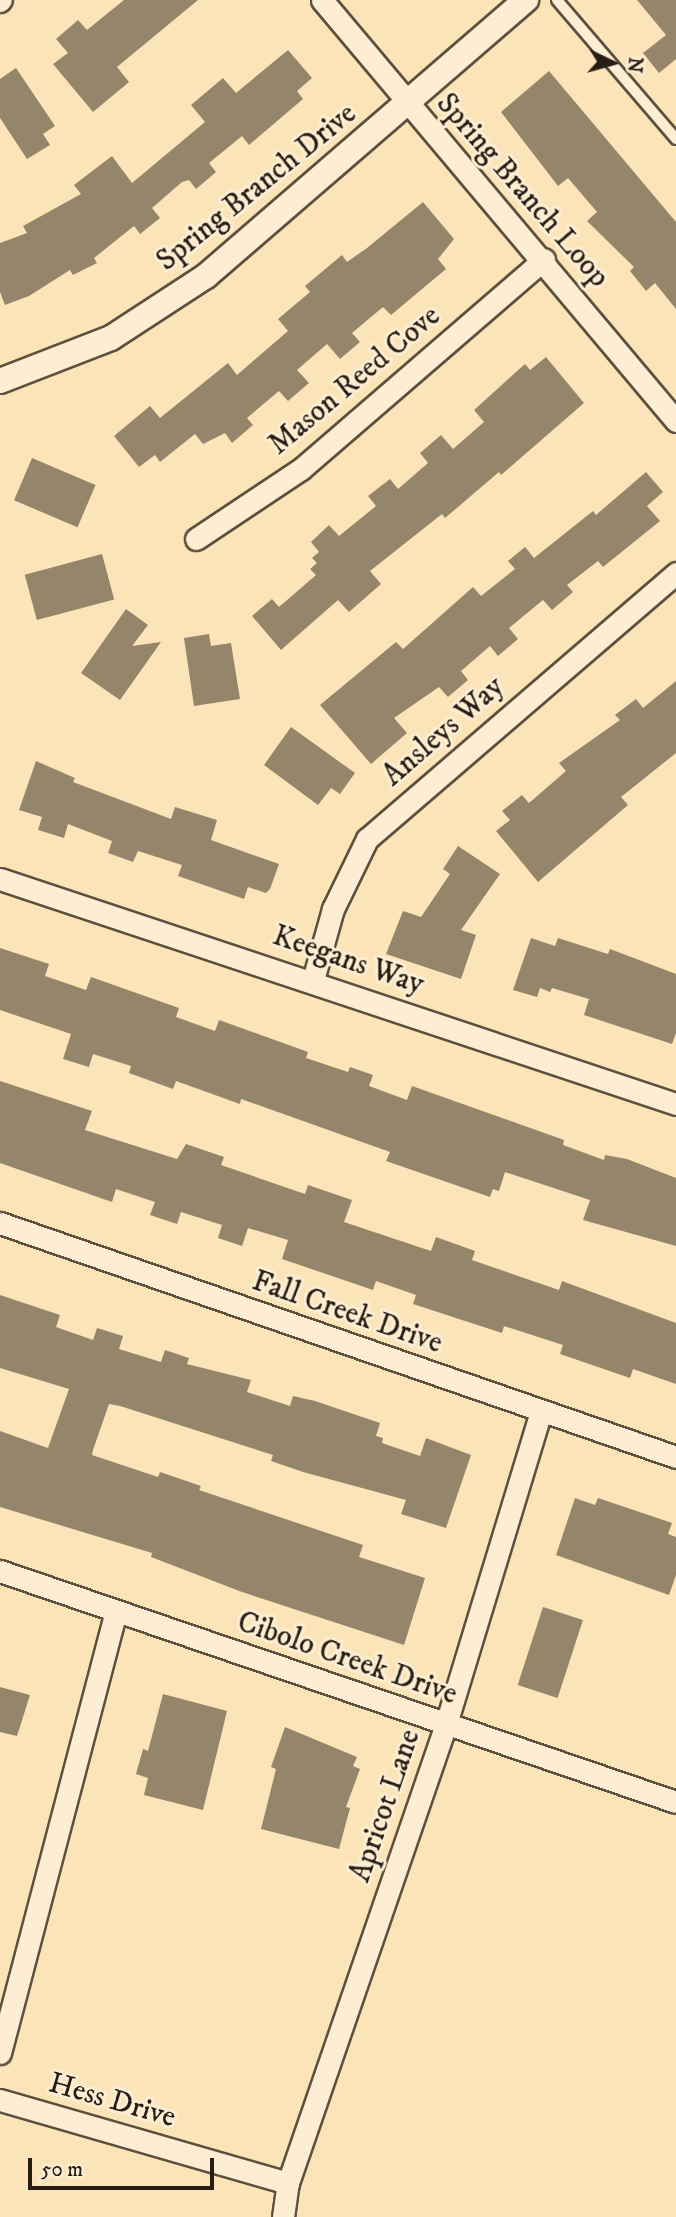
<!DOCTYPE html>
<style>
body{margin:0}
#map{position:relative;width:676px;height:2217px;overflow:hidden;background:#fce4b9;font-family:"IM FELL DW Pica",serif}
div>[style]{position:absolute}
.building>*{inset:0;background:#95856a;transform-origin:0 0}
.roads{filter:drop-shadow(2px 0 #5c503e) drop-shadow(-2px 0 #5c503e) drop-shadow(0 2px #5c503e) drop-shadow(0 -2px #5c503e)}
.service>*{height:10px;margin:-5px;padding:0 5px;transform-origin:5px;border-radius:5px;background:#fdedd2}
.minor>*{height:21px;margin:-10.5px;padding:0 10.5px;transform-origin:10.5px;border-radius:10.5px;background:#fdedd2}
.tertiary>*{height:24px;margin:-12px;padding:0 12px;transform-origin:12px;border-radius:12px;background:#fdedd2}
span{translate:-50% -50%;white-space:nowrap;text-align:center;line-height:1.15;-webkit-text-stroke:6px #fdedd2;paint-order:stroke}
.street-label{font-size:30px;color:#261e15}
.north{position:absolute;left:578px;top:28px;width:70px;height:70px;-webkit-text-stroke:5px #fdedd2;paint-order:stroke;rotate:95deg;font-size:19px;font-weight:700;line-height:28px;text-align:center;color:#261e15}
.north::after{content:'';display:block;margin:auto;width:24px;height:32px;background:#261e15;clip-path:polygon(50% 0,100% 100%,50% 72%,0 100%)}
.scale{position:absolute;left:28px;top:2158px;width:186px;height:32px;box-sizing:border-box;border:4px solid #261e15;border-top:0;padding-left:9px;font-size:21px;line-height:24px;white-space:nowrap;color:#261e15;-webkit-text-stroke:5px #fdedd2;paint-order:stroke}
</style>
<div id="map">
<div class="building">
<div style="clip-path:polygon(124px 0,198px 0,117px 67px,129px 82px,93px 112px,53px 64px,68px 53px,56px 39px,78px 20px,87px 30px)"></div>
<div style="clip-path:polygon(637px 0,676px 0,676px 59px,659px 73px,643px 53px,666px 35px)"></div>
<div style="clip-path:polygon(288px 50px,312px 78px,297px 91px,303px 99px,249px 145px,242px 136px,209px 163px,216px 172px,196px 189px,189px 180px,182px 182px,152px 208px,160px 218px,140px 234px,134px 226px,94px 258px,97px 263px,73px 275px,70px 270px,29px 296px,5px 305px,0 292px,0 243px,27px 233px,23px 226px,81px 194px,74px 185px,112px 156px,132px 183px,205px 122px,191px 105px,223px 78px,236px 93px)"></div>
<div style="clip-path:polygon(16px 68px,55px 126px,43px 134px,50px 145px,27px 159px,0 118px,0 79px)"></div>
<div style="clip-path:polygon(549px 71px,676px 222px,676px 309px,655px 283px,646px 291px,630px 271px,634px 267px,587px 221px,597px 212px,568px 178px,558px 186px,501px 112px)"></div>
<div style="clip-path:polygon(423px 202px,454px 239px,438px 259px,446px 269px,391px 315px,383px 307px,352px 333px,360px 342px,340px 359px,327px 344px,297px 370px,309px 383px,288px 401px,279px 391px,247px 418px,253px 425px,232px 443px,225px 433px,203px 444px,195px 434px,160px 462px,155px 455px,139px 467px,114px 436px,150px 406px,160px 418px,228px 363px,237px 375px,288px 331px,278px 319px,310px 292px,305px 286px,342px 255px,347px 262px,367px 248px)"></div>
<div style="clip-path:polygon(546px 357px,584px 403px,501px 475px,499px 472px,445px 518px,442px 514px,370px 571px,381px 584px,349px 612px,338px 600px,281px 650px,252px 616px,272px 599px,279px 607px,316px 575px,310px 569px,317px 563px,312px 558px,319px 552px,311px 542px,329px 525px,339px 536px,376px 506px,368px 496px,390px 479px,398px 489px,428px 463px,420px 453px,441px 435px,453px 449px,484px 422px,474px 410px,525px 364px,530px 370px)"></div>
<div style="left:32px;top:458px;width:69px;height:46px;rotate:23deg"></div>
<div style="clip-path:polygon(646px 472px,663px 492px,647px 506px,660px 521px,603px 567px,598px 561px,567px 585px,573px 592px,552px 610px,543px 600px,509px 628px,518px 639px,498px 656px,490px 646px,461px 671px,468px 680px,448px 697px,439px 687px,394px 718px,407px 733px,371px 764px,320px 705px,396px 642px,403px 649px,473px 587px,481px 596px,515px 569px,508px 561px,525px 547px,534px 558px,593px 511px,596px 515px)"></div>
<div style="left:102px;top:554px;width:47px;height:80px;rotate:75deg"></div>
<div style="clip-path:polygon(126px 609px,148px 625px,132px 646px,161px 642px,120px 700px,81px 673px)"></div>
<div style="clip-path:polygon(209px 634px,211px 646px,231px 643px,240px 699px,194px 706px,184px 638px)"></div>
<div style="clip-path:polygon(676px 681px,676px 753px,621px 797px,628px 805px,538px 882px,496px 831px,510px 820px,502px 811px,522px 795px,529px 803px,566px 771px,559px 763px,620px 720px,615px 715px,636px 699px,643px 708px)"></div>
<div style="clip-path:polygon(291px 727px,355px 773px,340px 794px,331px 788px,318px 805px,264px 765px)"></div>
<div style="clip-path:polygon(36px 761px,75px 778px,73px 782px,171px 819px,175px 807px,217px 820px,211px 840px,279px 864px,270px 889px,266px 893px,248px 887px,244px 899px,178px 876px,182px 865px,138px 851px,133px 862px,108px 853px,112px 841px,68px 824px,64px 838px,38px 830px,42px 817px,19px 810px)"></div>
<div style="clip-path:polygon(458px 846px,500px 874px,461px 930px,476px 935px,461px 979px,386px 954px,403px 911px,421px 917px,450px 874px,443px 869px)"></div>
<div style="clip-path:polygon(531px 938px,555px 946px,558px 938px,608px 954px,610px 949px,676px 974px,676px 1033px,672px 1044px,584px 1015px,589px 999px,552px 988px,550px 992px,540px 988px,537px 997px,513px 990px)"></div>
<div style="clip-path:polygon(0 948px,49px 964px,45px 976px,86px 990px,91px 977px,179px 1008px,176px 1017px,215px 1031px,219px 1020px,308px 1052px,306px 1058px,348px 1072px,350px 1067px,373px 1075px,369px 1086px,407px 1100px,412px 1086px,564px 1140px,563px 1145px,604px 1160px,605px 1155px,627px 1159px,676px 1178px,676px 1246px,583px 1220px,590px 1200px,505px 1172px,499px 1191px,493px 1189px,490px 1197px,386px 1161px,390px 1152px,241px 1099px,240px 1104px,176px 1081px,173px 1089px,129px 1073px,131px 1066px,93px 1054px,89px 1067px,63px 1059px,71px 1034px,0 1010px)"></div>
<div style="clip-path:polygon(0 1081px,92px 1111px,85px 1130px,177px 1159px,186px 1144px,224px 1157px,221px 1165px,305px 1194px,308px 1185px,352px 1200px,344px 1222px,431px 1251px,436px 1237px,475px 1251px,472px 1260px,559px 1290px,562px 1281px,676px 1323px,676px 1384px,633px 1369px,630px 1378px,560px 1354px,563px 1345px,504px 1326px,502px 1333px,413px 1304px,416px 1295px,376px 1281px,373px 1290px,282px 1259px,288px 1240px,248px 1228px,242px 1246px,218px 1238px,222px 1225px,181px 1212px,177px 1224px,150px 1215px,155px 1202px,116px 1189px,112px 1202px,0 1163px)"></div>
<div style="clip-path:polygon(0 1295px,60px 1315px,56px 1327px,93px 1340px,97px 1328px,123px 1336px,119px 1349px,161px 1362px,165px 1350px,189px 1358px,187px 1364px,251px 1380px,247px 1392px,290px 1406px,293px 1396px,315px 1401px,380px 1423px,376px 1436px,383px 1438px,382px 1443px,420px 1456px,426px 1438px,471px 1455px,446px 1528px,401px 1514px,406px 1500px,303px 1472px,271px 1461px,273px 1455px,120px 1406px,109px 1404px,93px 1450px,92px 1455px,158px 1477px,160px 1472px,201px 1486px,199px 1490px,363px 1545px,359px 1557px,425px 1578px,404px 1645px,242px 1592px,151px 1557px,152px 1553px,0 1507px,0 1431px,48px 1448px,69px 1389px,0 1368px)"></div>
<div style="clip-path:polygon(575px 1498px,595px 1505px,598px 1498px,672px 1523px,668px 1534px,676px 1537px,676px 1575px,669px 1595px,556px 1555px)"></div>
<div style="left:543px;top:1607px;width:42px;height:82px;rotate:18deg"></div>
<div style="clip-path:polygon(0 1687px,30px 1695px,17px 1736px,0 1732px)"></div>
<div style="clip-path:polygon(163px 1694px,227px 1711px,203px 1810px,144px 1795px,148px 1778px,136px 1774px,143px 1749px,148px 1751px)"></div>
<div style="clip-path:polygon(285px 1727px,357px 1757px,353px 1766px,360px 1769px,346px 1807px,350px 1808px,339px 1849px,261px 1829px,276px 1769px,271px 1767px)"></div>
</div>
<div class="roads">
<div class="service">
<div style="left:557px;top:0;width:183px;rotate:49.4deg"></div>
</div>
<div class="minor">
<div style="left:322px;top:0;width:550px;rotate:49.94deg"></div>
<div style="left:0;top:1px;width:1px;rotate:-45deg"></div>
<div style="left:196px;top:539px;width:126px;rotate:-33.7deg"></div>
<div style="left:301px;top:469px;width:321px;rotate:-40.8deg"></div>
<div style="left:0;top:879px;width:712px;rotate:18.41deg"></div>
<div style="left:313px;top:980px;width:74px;rotate:-74.3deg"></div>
<div style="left:333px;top:909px;width:78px;rotate:-64.1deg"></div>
<div style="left:367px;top:839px;width:408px;rotate:-40.7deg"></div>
<div style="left:0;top:1223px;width:715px;rotate:19.09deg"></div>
<div style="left:0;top:1571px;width:714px;rotate:18.87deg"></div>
<div style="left:0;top:2053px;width:456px;rotate:-75.3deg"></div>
<div style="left:0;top:2100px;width:300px;rotate:16.1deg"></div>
<div style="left:283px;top:2217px;width:34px;rotate:-82deg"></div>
<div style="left:288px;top:2183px;width:485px;rotate:-71deg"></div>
<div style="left:446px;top:1724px;width:326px;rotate:-73.1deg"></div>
</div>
<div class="tertiary">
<div style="left:0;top:381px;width:119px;rotate:-21.2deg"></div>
<div style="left:111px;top:338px;width:113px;rotate:-33.1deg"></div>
<div style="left:206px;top:276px;width:423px;rotate:-40.8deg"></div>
</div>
</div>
<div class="street-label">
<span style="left:257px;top:188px;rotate:-39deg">Spring Branch Drive</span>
<span style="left:522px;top:191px;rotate:49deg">Spring Branch Loop</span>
<span style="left:355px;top:381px;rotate:-40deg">Mason Reed Cove</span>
<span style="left:444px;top:732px;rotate:-41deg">Ansleys Way</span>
<span style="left:348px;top:961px;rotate:19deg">Keegans Way</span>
<span style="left:347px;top:1313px;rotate:19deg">Fall Creek Drive</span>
<span style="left:347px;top:1659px;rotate:19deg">Cibolo Creek Drive</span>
<span style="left:386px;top:1806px;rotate:-71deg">Apricot Lane</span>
<span style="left:112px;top:2101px;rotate:16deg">Hess Drive</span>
</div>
<div class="north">N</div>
<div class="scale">50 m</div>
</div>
